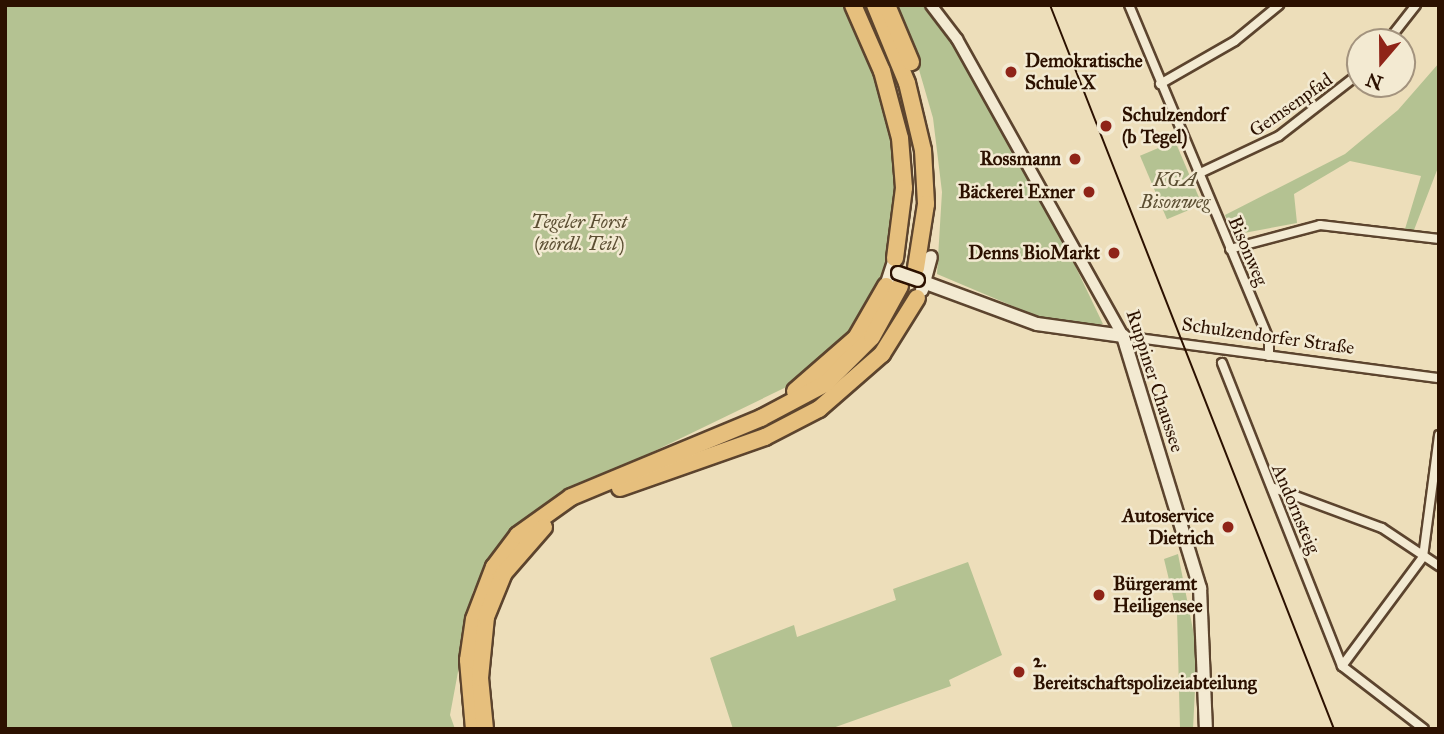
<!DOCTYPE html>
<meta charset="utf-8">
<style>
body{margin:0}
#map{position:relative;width:1444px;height:734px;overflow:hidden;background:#eddeba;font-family:"IM FELL Great Primer",serif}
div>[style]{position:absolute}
.green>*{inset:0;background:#b4c292;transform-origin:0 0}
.roads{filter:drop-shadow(2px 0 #5c442e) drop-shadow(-2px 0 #5c442e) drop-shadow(0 2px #5c442e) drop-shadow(0 -2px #5c442e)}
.minor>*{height:8px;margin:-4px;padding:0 4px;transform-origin:4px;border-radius:4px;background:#f3ead2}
.tertiary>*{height:10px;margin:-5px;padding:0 5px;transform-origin:5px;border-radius:5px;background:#f3ead2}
.secondary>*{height:12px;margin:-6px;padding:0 6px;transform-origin:6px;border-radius:6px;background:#f3ead2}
.motorway>*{height:16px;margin:-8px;padding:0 8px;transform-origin:8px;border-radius:8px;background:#e6bf7d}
.tram>*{height:2px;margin:-1px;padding:0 1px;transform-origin:1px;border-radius:1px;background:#2c1100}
.bridges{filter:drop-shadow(2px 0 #2c1100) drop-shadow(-2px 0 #2c1100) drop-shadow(0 2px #2c1100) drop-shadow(0 -2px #2c1100)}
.secondary-bridge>*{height:12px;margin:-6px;padding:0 6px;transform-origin:6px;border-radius:6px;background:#f3ead2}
.dots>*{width:19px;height:19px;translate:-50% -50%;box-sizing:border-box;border:4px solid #f3ead2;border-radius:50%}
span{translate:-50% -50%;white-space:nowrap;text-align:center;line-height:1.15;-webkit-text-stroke:5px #f3ead2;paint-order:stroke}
.poi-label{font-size:19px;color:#2c1100;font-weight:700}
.left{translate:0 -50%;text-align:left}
.right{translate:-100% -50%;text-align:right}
.street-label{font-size:19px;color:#2c1100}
.park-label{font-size:19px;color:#5c4f33;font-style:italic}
.frame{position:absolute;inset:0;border:7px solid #2c1100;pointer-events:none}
.north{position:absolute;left:1346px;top:28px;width:70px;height:70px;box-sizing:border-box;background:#f3ead2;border:2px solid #a3937e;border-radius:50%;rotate:200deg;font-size:19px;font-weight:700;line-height:28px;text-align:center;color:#2c1100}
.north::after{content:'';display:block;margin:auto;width:24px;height:32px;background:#8f2418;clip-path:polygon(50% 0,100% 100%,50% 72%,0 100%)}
</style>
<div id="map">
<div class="green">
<div style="clip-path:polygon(5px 5px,844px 5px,864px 45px,896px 149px,899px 186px,888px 267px,862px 322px,803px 379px,578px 488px,513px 529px,473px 591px,450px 715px,455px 729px,5px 729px)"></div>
<div style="clip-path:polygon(892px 5px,925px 5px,943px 27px,1058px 230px,1103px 324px,1055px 324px,937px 274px,942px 192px,933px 118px,913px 49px)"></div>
<div style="clip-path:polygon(1439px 63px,1439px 165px,1414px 230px,1405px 229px,1421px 176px,1350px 161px,1294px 194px,1297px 223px,1233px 235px,1225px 215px,1345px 154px,1398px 110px)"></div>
<div style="left:1175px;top:141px;width:69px;height:38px;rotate:67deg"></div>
<div style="clip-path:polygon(1178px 554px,1197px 650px,1193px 729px,1180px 729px,1177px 613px,1164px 559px)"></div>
<div style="clip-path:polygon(968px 562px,1002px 655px,949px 680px,951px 686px,830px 729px,733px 729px,710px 658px,794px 625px,797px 637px,896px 600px,893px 589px)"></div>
</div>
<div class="roads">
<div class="minor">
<div style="left:1129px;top:5px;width:363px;rotate:67.3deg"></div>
<div style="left:1269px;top:340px;width:16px;rotate:90deg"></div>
<div style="left:1387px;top:42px;width:47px;rotate:-51.9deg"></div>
<div style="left:1160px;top:84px;width:86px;rotate:-29.8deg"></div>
<div style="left:1235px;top:41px;width:57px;rotate:-39.3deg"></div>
<div style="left:1198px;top:174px;width:89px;rotate:-25.1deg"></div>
<div style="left:1279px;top:136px;width:103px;rotate:-37.9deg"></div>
<div style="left:1230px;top:249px;width:93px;rotate:-14.9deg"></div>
<div style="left:1320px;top:225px;width:120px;rotate:6.7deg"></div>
<div style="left:1123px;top:336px;width:319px;rotate:7.6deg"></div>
<div style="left:1222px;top:363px;width:326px;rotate:68.4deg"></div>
<div style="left:1274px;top:488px;width:115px;rotate:20.3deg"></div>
<div style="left:1382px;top:528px;width:69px;rotate:33.7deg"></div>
<div style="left:1342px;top:666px;width:136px;rotate:-53.4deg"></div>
<div style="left:1423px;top:557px;width:123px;rotate:-82.5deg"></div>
<div style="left:1342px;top:666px;width:103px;rotate:37.5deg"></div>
</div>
<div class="tertiary">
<div style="left:931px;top:5px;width:43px;rotate:52.6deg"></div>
<div style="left:957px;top:39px;width:340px;rotate:60.8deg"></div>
</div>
<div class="secondary">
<div style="left:918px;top:280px;width:127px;rotate:20.3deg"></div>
<div style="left:1037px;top:324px;width:87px;rotate:7.9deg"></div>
<div style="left:1123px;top:336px;width:264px;rotate:73deg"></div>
<div style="left:1200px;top:588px;width:141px;rotate:87.6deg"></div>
<div style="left:886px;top:286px;width:29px;rotate:-72deg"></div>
<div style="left:922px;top:290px;width:34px;rotate:-75deg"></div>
</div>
<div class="motorway">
<div style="left:853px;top:5px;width:72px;rotate:66.3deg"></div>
<div style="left:882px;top:71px;width:69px;rotate:75deg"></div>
<div style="left:900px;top:138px;width:50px;rotate:85.4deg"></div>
<div style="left:904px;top:188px;width:71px;rotate:97.3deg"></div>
<div style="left:875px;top:5px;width:84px;rotate:67.7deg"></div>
<div style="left:907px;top:83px;width:69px;rotate:76.6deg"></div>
<div style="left:923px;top:150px;width:54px;rotate:86.8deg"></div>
<div style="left:926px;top:204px;width:65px;rotate:98.9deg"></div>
<div style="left:887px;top:5px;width:62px;rotate:67.2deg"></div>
<div style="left:795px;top:391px;width:81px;rotate:-41deg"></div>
<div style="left:856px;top:338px;width:60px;rotate:-60deg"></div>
<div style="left:620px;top:488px;width:154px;rotate:-19.4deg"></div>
<div style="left:765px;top:437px;width:61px;rotate:-27.4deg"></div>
<div style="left:819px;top:409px;width:84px;rotate:-41.1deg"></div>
<div style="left:882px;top:354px;width:66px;rotate:-58deg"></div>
<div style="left:474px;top:729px;width:69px;rotate:-95deg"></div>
<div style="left:468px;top:660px;width:41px;rotate:-81.7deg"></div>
<div style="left:474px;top:619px;width:56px;rotate:-69deg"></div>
<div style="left:494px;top:567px;width:40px;rotate:-53deg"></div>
<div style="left:518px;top:535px;width:65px;rotate:-35.6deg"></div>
<div style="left:571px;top:497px;width:206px;rotate:-22.6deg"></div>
<div style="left:761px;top:418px;width:72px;rotate:-28deg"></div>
<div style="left:825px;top:384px;width:66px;rotate:-45deg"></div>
<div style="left:872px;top:337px;width:58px;rotate:-61.2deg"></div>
<div style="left:485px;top:729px;width:51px;rotate:-95.6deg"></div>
<div style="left:480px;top:678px;width:61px;rotate:-84.4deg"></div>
<div style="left:486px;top:617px;width:48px;rotate:-67.8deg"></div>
<div style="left:504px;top:573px;width:61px;rotate:-49deg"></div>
</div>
</div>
<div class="tram">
<div style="left:1050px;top:5px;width:778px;rotate:68.58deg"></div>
</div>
<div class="bridges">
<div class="secondary-bridge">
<div style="left:898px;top:273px;width:21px;rotate:19deg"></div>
</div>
</div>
<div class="dots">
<div style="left:1011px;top:72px;background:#8f2418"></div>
<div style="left:1106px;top:126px;background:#8f2418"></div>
<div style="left:1075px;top:159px;background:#8f2418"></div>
<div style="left:1089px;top:192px;background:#8f2418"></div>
<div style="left:1114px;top:253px;background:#8f2418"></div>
<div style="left:1228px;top:527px;background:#8f2418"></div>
<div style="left:1099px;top:595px;background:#8f2418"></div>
<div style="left:1019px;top:672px;background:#8f2418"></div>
</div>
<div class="poi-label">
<span class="left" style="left:1025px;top:72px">Demokratische<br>Schule X</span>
<span class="left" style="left:1122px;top:126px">Schulzendorf<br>(b Tegel)</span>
<span class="right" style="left:1061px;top:159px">Rossmann</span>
<span class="right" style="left:1075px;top:192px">Bäckerei Exner</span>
<span class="right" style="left:1100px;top:253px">Denns BioMarkt</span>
<span class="right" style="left:1214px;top:527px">Autoservice<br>Dietrich</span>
<span class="left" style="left:1113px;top:595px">Bürgeramt<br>Heiligensee</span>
<span class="left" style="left:1033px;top:672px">2.<br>Bereitschaftspolizeiabteilung</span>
</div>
<div class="street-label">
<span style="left:1291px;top:105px;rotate:-35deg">Gemsenpfad</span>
<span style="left:1248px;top:251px;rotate:67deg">Bisonweg</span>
<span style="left:1268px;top:336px;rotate:8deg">Schulzendorfer Straße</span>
<span style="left:1155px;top:381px;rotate:72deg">Ruppiner Chaussee</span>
<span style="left:1296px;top:509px;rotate:67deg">Andornsteig</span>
</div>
<div class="park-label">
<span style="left:1175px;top:191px">KGA<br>Bisonweg</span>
<span style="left:579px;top:233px">Tegeler Forst<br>(nördl. Teil)</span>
</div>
<div class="frame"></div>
<div class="north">N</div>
</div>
